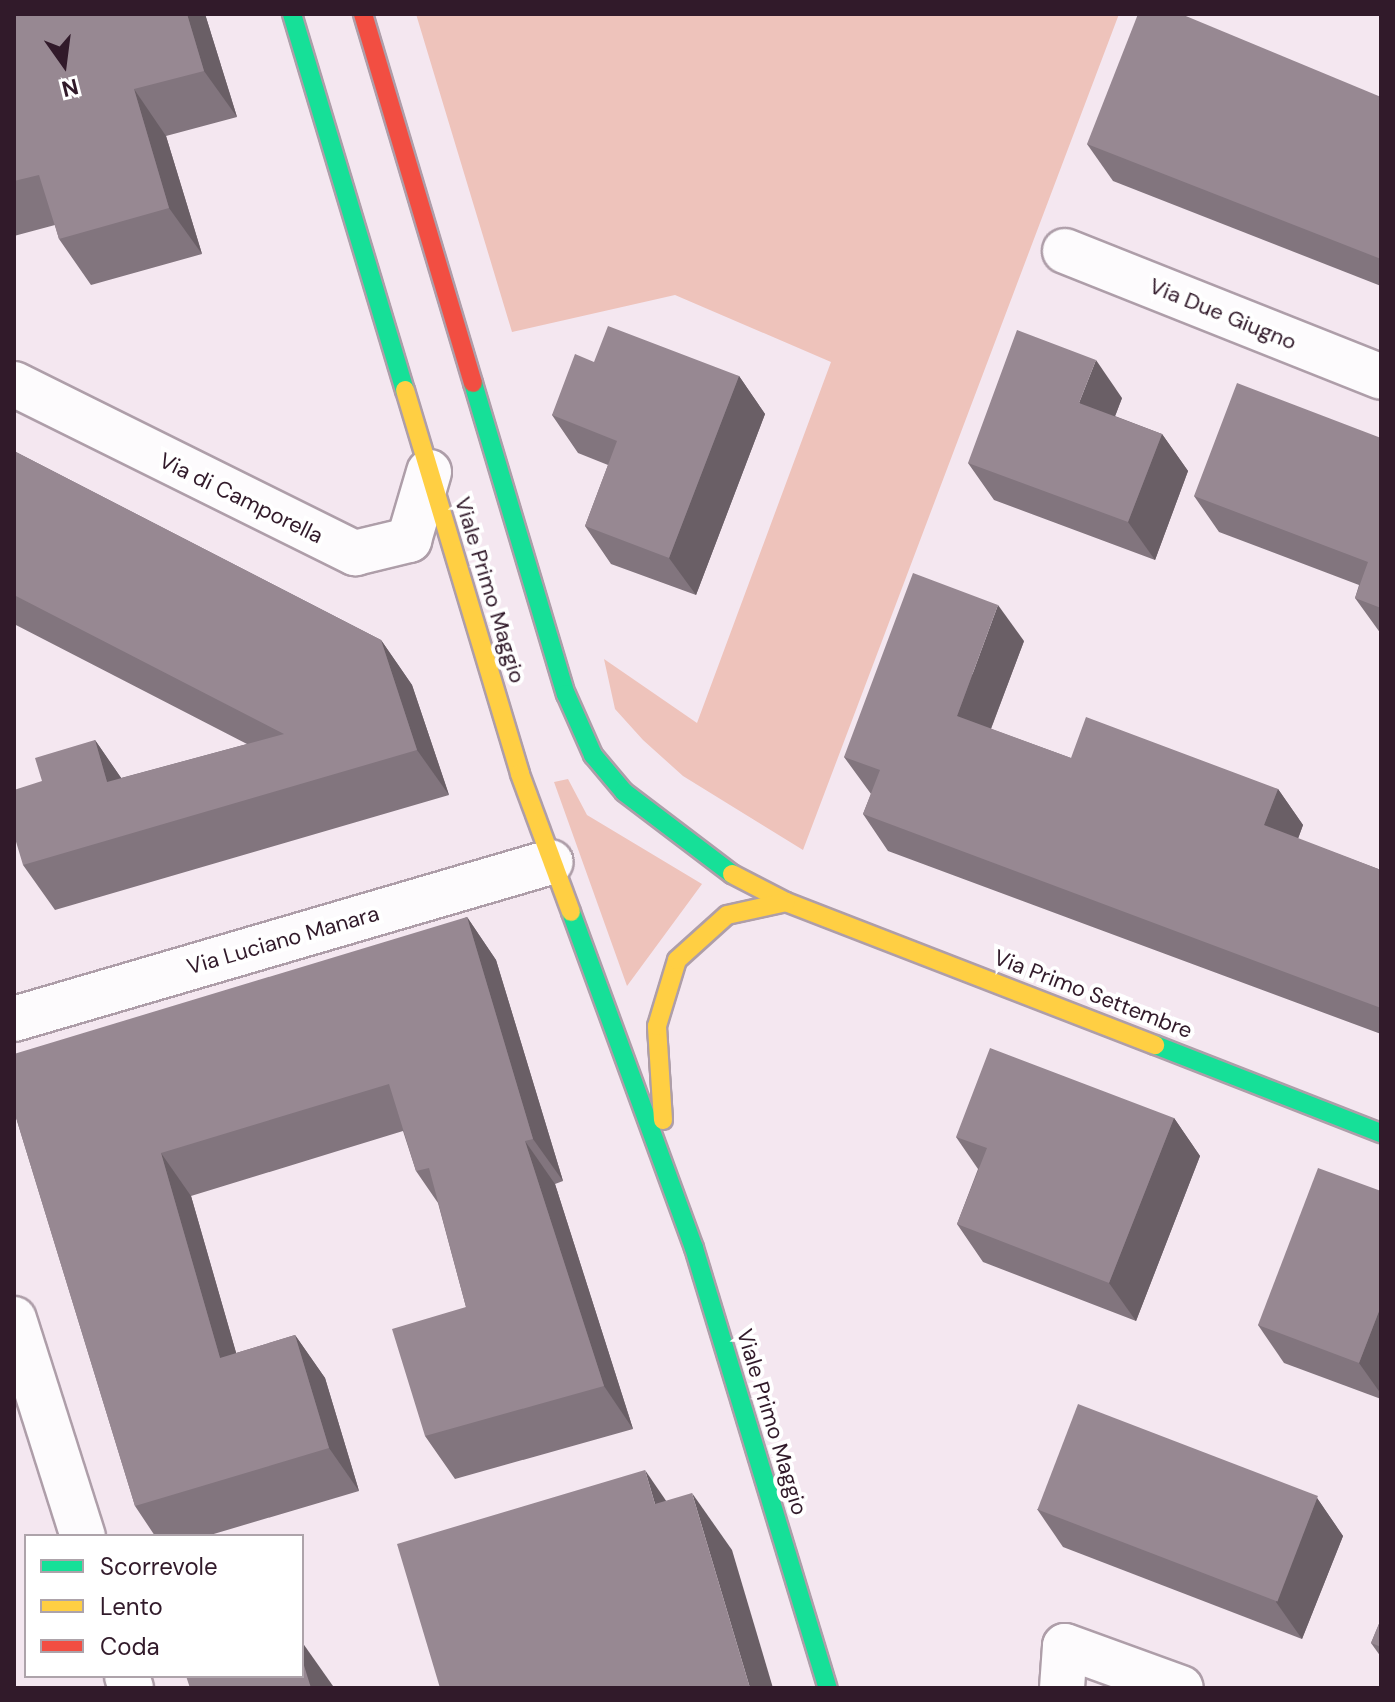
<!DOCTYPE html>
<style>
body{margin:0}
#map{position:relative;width:1395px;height:1702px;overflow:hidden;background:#f4e7f0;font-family:"DM Sans",sans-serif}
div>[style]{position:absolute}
.green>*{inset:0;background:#eec3bb}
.roads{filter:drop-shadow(2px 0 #ae9ea9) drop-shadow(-2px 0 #ae9ea9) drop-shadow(0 2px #ae9ea9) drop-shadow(0 -2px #ae9ea9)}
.street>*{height:44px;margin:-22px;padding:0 22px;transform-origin:22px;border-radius:22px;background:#fdfbfd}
.fast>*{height:18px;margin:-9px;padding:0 9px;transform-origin:9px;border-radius:9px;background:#16e098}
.slow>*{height:18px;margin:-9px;padding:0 9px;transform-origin:9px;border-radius:9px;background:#ffcf43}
.jam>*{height:18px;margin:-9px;padding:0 9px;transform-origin:9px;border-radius:9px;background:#f24e42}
.wall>*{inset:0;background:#82757e}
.shaded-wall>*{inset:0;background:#6a5f66}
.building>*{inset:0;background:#978892;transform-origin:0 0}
span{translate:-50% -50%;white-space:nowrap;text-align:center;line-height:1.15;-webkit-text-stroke:8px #fff;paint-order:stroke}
.street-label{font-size:22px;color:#311a2a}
.frame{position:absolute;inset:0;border:16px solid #311a2a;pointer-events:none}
.legend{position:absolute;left:24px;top:1534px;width:280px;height:144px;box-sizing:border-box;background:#fff;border:2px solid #ada3aa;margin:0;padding:10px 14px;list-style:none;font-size:24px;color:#311a2a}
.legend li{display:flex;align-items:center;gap:16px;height:40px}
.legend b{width:40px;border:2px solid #ada3aa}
.north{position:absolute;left:24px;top:24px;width:80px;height:80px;-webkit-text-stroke:6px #fff;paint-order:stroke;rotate:166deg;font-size:22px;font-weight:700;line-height:32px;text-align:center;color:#311a2a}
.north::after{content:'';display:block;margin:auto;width:28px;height:36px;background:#311a2a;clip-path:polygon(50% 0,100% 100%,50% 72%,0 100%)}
</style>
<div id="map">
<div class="green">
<div style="clip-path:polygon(416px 14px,1119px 14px,803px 850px,683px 776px,643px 740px,615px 709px,604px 659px,697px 723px,831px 362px,675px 295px,512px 332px)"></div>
<div style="clip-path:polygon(568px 779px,587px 815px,702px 884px,627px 986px,554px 782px)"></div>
</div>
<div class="roads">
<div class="street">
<div style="left:1065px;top:251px;width:340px;rotate:21.7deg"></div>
<div style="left:14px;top:384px;width:381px;rotate:26.4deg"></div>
<div style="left:355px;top:553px;width:56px;rotate:-13.5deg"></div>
<div style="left:409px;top:540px;width:71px;rotate:-73.6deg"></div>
<div style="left:14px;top:1019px;width:559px;rotate:-16.3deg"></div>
<div style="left:14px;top:1319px;width:228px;rotate:72.4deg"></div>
<div style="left:127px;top:1676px;width:13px;rotate:72deg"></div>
<div style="left:1062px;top:1688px;width:42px;rotate:-85.9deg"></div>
<div style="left:1065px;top:1646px;width:123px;rotate:19.9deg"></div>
</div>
<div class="fast">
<div style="left:292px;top:14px;width:393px;rotate:73.3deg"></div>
<div style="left:473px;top:383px;width:325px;rotate:73.4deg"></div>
<div style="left:566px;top:694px;width:67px;rotate:66.1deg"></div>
<div style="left:593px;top:755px;width:48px;rotate:50deg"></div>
<div style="left:624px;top:792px;width:136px;rotate:37.2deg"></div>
<div style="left:571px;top:912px;width:358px;rotate:69.9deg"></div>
<div style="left:694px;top:1248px;width:460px;rotate:73.1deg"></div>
<div style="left:1155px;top:1045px;width:243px;rotate:21.3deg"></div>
</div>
<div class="slow">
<div style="left:405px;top:390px;width:401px;rotate:73.3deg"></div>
<div style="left:520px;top:774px;width:147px;rotate:69.7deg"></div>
<div style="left:732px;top:874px;width:61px;rotate:27.4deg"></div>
<div style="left:786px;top:902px;width:396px;rotate:21.2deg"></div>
<div style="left:663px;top:1120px;width:94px;rotate:-93.7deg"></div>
<div style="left:657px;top:1026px;width:69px;rotate:-73.1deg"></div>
<div style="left:677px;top:960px;width:67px;rotate:-42deg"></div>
<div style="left:727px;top:915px;width:60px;rotate:-12.4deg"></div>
</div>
<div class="jam">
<div style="left:363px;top:14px;width:385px;rotate:73.4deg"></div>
</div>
</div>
<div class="wall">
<div style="clip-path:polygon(14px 14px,205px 14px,237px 117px,166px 136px,202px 254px,91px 285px,59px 239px,55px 225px,14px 236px)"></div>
<div style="clip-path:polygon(1381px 97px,1381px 286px,1113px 181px,1087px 144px)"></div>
<div style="clip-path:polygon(594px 362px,739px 376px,765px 414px,696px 595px,611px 564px,585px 526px,608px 465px,578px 453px,552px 415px)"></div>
<div style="clip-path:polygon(1122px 398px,1115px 416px,1162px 434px,1188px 471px,1155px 560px,994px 500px,968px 463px)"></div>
<div style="clip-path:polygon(1381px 438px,1381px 634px,1355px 598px,1359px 585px,1219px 532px,1194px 496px)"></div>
<div style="clip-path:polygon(14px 451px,381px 640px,412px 685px,449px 795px,55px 910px,23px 865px,42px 781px,95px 740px,121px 778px,247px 744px,14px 624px)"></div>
<div style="clip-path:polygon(1024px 641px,991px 729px,1071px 758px,1278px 789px,1303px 825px,1298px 839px,1381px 870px,1381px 1034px,888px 851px,863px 814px,871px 794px,844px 757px)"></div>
<div style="clip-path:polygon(467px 917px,496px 960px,563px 1181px,555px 1184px,633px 1429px,455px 1479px,425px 1436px,466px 1307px,438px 1203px,416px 1171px,403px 1131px,191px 1196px,236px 1353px,295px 1335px,325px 1378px,359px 1491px,207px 1536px,155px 1536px,135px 1506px,14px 1111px)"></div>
<div style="clip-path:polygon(1174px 1118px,1200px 1156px,1136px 1321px,983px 1262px,957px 1224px,978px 1169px,956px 1137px)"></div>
<div style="clip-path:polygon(1381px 1191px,1381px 1399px,1284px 1363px,1258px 1325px)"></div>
<div style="clip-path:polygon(1317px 1498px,1343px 1536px,1302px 1639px,1063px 1547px,1037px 1509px)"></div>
<div style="clip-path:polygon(1381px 1619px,1381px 1657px,1371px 1643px)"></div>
</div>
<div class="shaded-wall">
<div style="clip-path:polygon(187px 14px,205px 14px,237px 117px,204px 71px)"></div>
<div style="clip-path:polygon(134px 89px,166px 136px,202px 254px,169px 208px)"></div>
<div style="clip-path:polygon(1096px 360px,1122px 398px,1106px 440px,1079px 403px)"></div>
<div style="clip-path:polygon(739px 376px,765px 414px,696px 595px,669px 558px)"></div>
<div style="clip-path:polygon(1162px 434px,1188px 471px,1155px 560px,1128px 522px)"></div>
<div style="clip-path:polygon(998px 605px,1024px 641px,982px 752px,957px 716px)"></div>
<div style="clip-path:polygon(381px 640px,412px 685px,449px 795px,417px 750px)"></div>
<div style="clip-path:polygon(95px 740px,126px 785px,107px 782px)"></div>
<div style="clip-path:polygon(1278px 789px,1303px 825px,1289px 862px,1264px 825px)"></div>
<div style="clip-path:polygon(467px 917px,496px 960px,563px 1181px,533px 1139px)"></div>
<div style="clip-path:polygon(1174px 1118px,1200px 1156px,1136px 1321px,1109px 1283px)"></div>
<div style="clip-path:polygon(525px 1141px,555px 1184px,633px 1429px,604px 1386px)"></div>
<div style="clip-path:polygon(161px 1153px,191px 1196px,250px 1401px,220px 1358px)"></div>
<div style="clip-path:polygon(1381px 1306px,1381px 1394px,1359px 1363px)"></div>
<div style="clip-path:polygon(295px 1335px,325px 1378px,359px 1491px,329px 1448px)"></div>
<div style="clip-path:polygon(645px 1470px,684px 1527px,655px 1504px)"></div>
<div style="clip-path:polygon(692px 1493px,732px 1550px,773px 1688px,750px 1688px)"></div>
<div style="clip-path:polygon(1317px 1498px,1343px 1536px,1302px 1639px,1276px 1602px)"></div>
<div style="clip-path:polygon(302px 1642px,333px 1686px,333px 1688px,311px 1688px,302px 1672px)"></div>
</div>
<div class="building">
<div style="clip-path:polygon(14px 14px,187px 14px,204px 71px,134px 89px,169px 208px,59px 239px,39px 175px,14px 181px)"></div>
<div style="clip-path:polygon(1138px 14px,1181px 14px,1381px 97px,1381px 259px,1087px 144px)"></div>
<div style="clip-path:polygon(608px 326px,739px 376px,669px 558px,585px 526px,617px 441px,552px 415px,575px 354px,594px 362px)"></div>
<div style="clip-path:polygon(1017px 330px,1096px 360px,1079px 403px,1162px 434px,1128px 522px,968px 463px)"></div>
<div style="clip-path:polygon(1237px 383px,1381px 438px,1381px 608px,1355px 598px,1368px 562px,1194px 496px)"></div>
<div style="clip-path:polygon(14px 451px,381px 640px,417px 750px,23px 865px,14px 835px,14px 790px,42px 781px,35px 758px,95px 740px,107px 782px,284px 734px,14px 595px)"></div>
<div style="clip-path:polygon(913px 573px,998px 605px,957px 716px,1071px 758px,1086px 717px,1278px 789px,1264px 825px,1381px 870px,1381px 1008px,863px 814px,880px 770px,844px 757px)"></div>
<div style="clip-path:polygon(467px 917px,533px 1139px,525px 1141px,604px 1386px,425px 1436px,392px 1329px,466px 1307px,429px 1168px,416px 1171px,389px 1084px,161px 1153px,220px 1358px,295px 1335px,329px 1448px,135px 1506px,14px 1111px,14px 1054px)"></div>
<div style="clip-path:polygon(990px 1048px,1174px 1118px,1109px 1283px,957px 1224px,987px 1148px,956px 1137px)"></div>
<div style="clip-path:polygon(1318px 1168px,1381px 1191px,1381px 1306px,1359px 1363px,1258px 1325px)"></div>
<div style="left:1078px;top:1404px;width:257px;height:113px;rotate:21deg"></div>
<div style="clip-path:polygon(645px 1470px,655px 1504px,692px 1493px,750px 1688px,440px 1688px,397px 1544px)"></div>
<div style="clip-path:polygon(1381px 1619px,1381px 1647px,1371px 1643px)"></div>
<div style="clip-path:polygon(302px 1659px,311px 1688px,190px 1688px,186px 1676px,302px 1676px)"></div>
</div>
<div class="street-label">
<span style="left:1223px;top:314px;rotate:22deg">Via Due Giugno</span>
<span style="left:241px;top:498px;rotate:26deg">Via di Camporella</span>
<span style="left:490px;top:590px;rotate:73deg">Viale Primo Maggio</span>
<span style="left:283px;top:940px;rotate:-16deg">Via Luciano Manara</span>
<span style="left:1093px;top:994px;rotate:21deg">Via Primo Settembre</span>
<span style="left:772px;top:1422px;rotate:73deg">Viale Primo Maggio</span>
</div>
<div class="frame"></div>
<ul class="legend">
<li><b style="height:10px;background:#16e098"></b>Scorrevole</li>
<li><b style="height:10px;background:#ffcf43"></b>Lento</li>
<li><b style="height:10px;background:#f24e42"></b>Coda</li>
</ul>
<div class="north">N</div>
</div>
